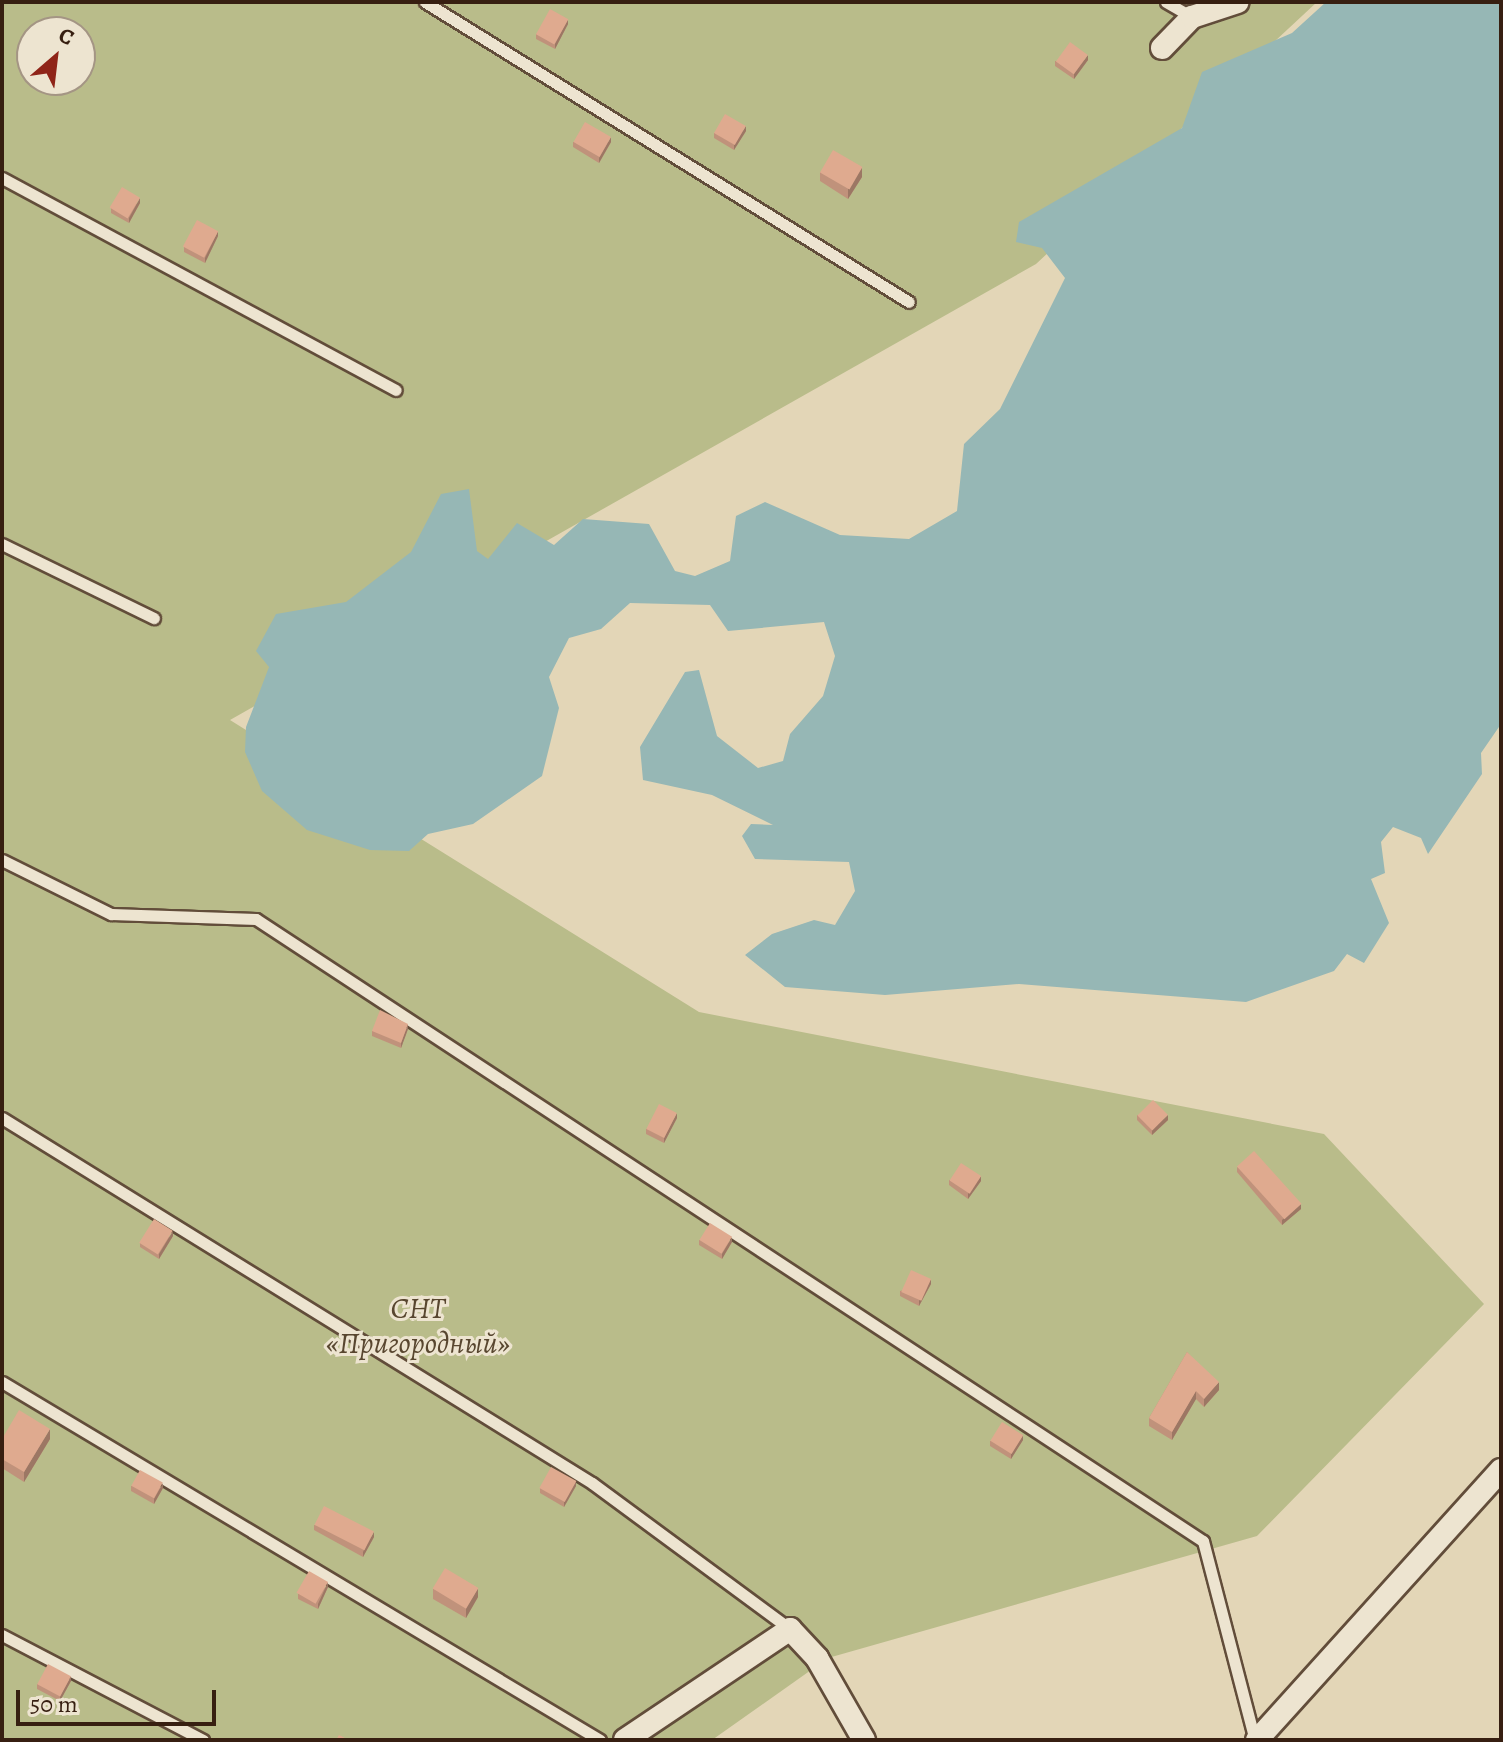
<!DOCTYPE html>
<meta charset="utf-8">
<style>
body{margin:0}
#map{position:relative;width:1503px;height:1742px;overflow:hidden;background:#e3d6b7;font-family:Alegreya,serif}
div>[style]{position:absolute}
.green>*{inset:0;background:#b9bc8a}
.water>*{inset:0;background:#96b7b5}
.roads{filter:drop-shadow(2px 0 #624d3a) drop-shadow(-2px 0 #624d3a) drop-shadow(0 2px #624d3a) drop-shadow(0 -2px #624d3a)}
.service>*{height:11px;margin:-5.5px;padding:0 5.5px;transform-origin:5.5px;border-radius:5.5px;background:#ede4d0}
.minor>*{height:22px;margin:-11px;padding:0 11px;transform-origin:11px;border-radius:11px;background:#ede4d0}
.wall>*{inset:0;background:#c0927b}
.shaded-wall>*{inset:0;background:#9c7764}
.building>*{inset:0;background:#dfaa8f;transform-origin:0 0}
span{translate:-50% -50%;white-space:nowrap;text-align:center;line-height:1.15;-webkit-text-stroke:6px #ede4d0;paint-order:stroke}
.park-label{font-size:30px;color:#58462f;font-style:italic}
.frame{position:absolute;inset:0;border:4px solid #371f11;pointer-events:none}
.north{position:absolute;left:16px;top:16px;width:80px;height:80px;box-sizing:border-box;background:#ede4d0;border:2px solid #a49584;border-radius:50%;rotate:28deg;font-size:22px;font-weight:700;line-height:32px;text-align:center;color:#371f11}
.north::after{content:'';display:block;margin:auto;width:28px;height:36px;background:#8f2418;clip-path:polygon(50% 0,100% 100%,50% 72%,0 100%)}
.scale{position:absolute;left:16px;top:1690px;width:200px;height:36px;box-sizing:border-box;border:4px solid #371f11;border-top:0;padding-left:10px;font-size:24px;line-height:28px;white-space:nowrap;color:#371f11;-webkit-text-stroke:6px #ede4d0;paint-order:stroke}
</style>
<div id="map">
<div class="green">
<div style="clip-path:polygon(evenodd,2px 2px,1317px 2px,1036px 264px,230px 720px,699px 1012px,1324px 1134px,1484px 1304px,1257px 1536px,828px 1658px,712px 1740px,2px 1740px,2px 2px,32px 32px,80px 32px,80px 80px,32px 80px,32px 32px)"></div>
</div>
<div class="water">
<div style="clip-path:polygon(1326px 2px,1501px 2px,1501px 724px,1481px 753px,1482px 774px,1428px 854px,1421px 838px,1393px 827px,1381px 842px,1385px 873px,1371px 879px,1389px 923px,1364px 963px,1347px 954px,1334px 971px,1246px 1002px,1019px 984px,885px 995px,785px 987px,745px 955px,772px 934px,814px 920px,835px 925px,855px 891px,849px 862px,755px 859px,742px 836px,751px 824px,773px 825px,712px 795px,643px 780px,640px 747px,685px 672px,699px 670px,717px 736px,758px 768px,783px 761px,790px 734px,823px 696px,835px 656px,824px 622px,728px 631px,710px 605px,630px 603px,601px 629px,569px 638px,549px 677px,559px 708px,542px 776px,473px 824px,428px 834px,409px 851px,370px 850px,307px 830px,262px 791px,245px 752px,246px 727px,269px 667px,256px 651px,276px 614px,346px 602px,411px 552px,441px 494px,469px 489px,477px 551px,488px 559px,517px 523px,554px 545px,583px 519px,649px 524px,675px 571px,695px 576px,730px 561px,736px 516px,765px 502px,840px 535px,909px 539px,957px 511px,964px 444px,1000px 409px,1065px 278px,1042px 248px,1016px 242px,1019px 222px,1182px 128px,1202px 72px,1292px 33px)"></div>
</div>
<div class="roads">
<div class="service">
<div style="left:425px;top:2px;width:569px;rotate:31.79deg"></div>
<div style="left:1166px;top:2px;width:30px;rotate:30deg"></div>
<div style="left:2px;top:178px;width:447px;rotate:28.3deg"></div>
<div style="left:2px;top:544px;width:169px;rotate:26deg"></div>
<div style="left:2px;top:860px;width:122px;rotate:26.4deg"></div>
<div style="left:111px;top:914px;width:145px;rotate:2deg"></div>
<div style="left:256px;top:919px;width:1133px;rotate:33.3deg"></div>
<div style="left:1203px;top:1541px;width:206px;rotate:75.4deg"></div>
<div style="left:2px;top:1118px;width:694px;rotate:31.74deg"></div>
<div style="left:592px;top:1483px;width:246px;rotate:36.4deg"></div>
<div style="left:2px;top:1382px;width:697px;rotate:30.91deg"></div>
<div style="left:2px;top:1635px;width:227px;rotate:27.6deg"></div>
</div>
<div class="minor">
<div style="left:1162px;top:48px;width:43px;rotate:-45.9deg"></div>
<div style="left:1192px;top:17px;width:48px;rotate:-18.1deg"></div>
<div style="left:625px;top:1740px;width:199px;rotate:-33.9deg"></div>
<div style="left:790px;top:1629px;width:40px;rotate:47deg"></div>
<div style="left:817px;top:1658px;width:95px;rotate:60.2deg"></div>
<div style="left:1257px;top:1740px;width:364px;rotate:-47.9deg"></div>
</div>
</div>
<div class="wall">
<div style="clip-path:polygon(568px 24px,555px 49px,536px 39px,536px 34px)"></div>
<div style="clip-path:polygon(1088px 60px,1074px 79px,1055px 66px,1055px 61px)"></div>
<div style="clip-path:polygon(746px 131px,734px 150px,714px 138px,714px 133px)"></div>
<div style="clip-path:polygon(573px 142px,611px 142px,599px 163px,573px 147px)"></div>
<div style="clip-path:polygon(820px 172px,862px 177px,848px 199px,820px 181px)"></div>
<div style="clip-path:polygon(140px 203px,129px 223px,111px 213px,111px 208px)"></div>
<div style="clip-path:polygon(218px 236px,205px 263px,184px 252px,184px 247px)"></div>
<div style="clip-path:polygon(408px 1029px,401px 1048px,372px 1036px,372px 1031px)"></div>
<div style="clip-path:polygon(1137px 1115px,1168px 1120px,1152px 1135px,1137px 1120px)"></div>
<div style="clip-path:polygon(677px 1118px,664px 1143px,646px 1134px,646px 1129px)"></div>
<div style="clip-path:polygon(1237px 1167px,1301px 1209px,1282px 1225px,1237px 1172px)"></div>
<div style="clip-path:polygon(949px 1180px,981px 1181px,968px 1199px,949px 1185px)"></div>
<div style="clip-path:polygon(173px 1236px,159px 1259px,140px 1247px,140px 1243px)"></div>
<div style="clip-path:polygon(699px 1240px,732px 1242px,722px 1259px,699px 1245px)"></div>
<div style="clip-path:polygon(931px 1284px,919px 1306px,900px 1296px,900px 1291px)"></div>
<div style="clip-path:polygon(1187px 1352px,1219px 1390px,1204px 1407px,1196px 1399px,1172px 1440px,1149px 1426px,1149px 1418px)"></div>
<div style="clip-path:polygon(2px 1439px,50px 1439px,24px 1482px,2px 1468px)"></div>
<div style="clip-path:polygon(1023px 1440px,1011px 1459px,990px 1446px,990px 1441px)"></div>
<div style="clip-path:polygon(131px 1486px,163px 1488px,154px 1504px,131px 1491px)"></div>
<div style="clip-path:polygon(576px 1486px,564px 1507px,540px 1493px,540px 1488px)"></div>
<div style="clip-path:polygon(314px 1525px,374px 1537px,363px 1557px,314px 1530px)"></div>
<div style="clip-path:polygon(328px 1587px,318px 1609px,298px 1599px,298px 1594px)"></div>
<div style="clip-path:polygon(433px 1589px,478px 1597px,466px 1618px,433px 1599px)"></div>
<div style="clip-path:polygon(71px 1681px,60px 1701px,37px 1689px,37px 1684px)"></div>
</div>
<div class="shaded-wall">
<div style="clip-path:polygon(568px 19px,568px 24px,555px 49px,555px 44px)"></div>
<div style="clip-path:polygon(1088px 55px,1088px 60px,1074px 79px,1074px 74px)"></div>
<div style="clip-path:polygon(746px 126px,746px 131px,734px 150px,734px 145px)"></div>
<div style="clip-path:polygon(611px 137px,611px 142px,599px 163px,599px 158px)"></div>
<div style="clip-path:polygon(862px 167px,862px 177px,848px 199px,848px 189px)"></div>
<div style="clip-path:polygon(140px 198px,140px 203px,129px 223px,129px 218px)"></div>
<div style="clip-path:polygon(218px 231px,218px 236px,205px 263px,205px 258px)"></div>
<div style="clip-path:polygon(408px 1024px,408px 1029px,401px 1048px,401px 1043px)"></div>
<div style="clip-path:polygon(677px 1113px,677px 1118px,664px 1143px,664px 1138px)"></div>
<div style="clip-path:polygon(1168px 1115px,1168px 1120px,1152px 1135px,1152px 1130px)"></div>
<div style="clip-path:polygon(981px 1176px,981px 1181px,968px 1199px,968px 1194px)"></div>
<div style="clip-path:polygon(1301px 1204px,1301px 1209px,1282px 1225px,1282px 1220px)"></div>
<div style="clip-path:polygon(173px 1231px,173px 1236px,159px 1259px,159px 1254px)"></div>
<div style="clip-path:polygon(732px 1237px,732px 1242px,722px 1259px,722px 1254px)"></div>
<div style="clip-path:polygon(931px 1279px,931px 1284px,919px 1306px,919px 1301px)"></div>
<div style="clip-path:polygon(1219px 1382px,1219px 1390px,1204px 1407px,1204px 1399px)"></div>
<div style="clip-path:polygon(1196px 1391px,1196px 1399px,1172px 1440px,1172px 1432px)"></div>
<div style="clip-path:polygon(50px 1429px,50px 1439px,24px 1482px,24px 1472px)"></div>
<div style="clip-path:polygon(1023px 1435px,1023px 1440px,1011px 1459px,1011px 1454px)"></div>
<div style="clip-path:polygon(576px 1481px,576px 1486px,564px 1507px,564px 1502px)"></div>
<div style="clip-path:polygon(163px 1483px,163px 1488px,154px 1504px,154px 1499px)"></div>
<div style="clip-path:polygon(374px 1532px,374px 1537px,363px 1557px,363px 1552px)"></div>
<div style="clip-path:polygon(328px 1582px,328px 1587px,318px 1609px,318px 1604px)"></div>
<div style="clip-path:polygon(478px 1588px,478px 1597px,466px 1618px,466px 1608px)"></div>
<div style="clip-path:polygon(71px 1676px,71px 1681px,60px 1701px,60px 1696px)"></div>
</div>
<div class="building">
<div style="left:550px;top:9px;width:21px;height:29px;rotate:29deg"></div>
<div style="left:1070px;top:42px;width:22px;height:24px;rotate:36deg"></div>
<div style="left:725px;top:114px;width:24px;height:22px;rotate:30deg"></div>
<div style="left:585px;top:122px;width:30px;height:23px;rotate:30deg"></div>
<div style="left:833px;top:150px;width:34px;height:26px;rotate:30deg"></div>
<div style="left:122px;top:187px;width:21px;height:24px;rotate:31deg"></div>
<div style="left:197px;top:220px;width:24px;height:30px;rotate:28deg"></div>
<div style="clip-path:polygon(380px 1010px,408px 1024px,401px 1043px,372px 1031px)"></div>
<div style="left:1153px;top:1100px;width:21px;height:22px;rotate:45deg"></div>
<div style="left:659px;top:1104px;width:20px;height:28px;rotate:27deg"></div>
<div style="left:1254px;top:1151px;width:71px;height:23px;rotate:48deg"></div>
<div style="left:961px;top:1163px;width:24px;height:21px;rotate:33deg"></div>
<div style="left:154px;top:1219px;width:22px;height:28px;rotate:32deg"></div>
<div style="left:710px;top:1223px;width:26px;height:20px;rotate:32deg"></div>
<div style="left:911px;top:1270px;width:22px;height:24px;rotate:24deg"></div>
<div style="clip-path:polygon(1187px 1352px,1219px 1382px,1204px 1399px,1196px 1391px,1172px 1432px,1149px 1418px)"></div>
<div style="clip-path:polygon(19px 1410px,50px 1429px,24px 1472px,2px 1459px,2px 1439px)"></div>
<div style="left:1002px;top:1422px;width:25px;height:22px;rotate:32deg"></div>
<div style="left:551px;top:1467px;width:29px;height:24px;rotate:29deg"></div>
<div style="left:140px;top:1470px;width:26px;height:18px;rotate:29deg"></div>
<div style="left:324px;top:1506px;width:56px;height:21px;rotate:27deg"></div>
<div style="left:445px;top:1568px;width:39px;height:24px;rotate:31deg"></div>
<div style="left:309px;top:1571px;width:22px;height:25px;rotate:30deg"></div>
<div style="left:48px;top:1664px;width:26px;height:23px;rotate:28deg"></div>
<div style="clip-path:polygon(339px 1735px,349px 1740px,336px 1740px)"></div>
</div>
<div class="park-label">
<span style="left:418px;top:1325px">СНТ<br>«Пригородный»</span>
</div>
<div class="frame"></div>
<div class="north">С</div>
<div class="scale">50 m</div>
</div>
